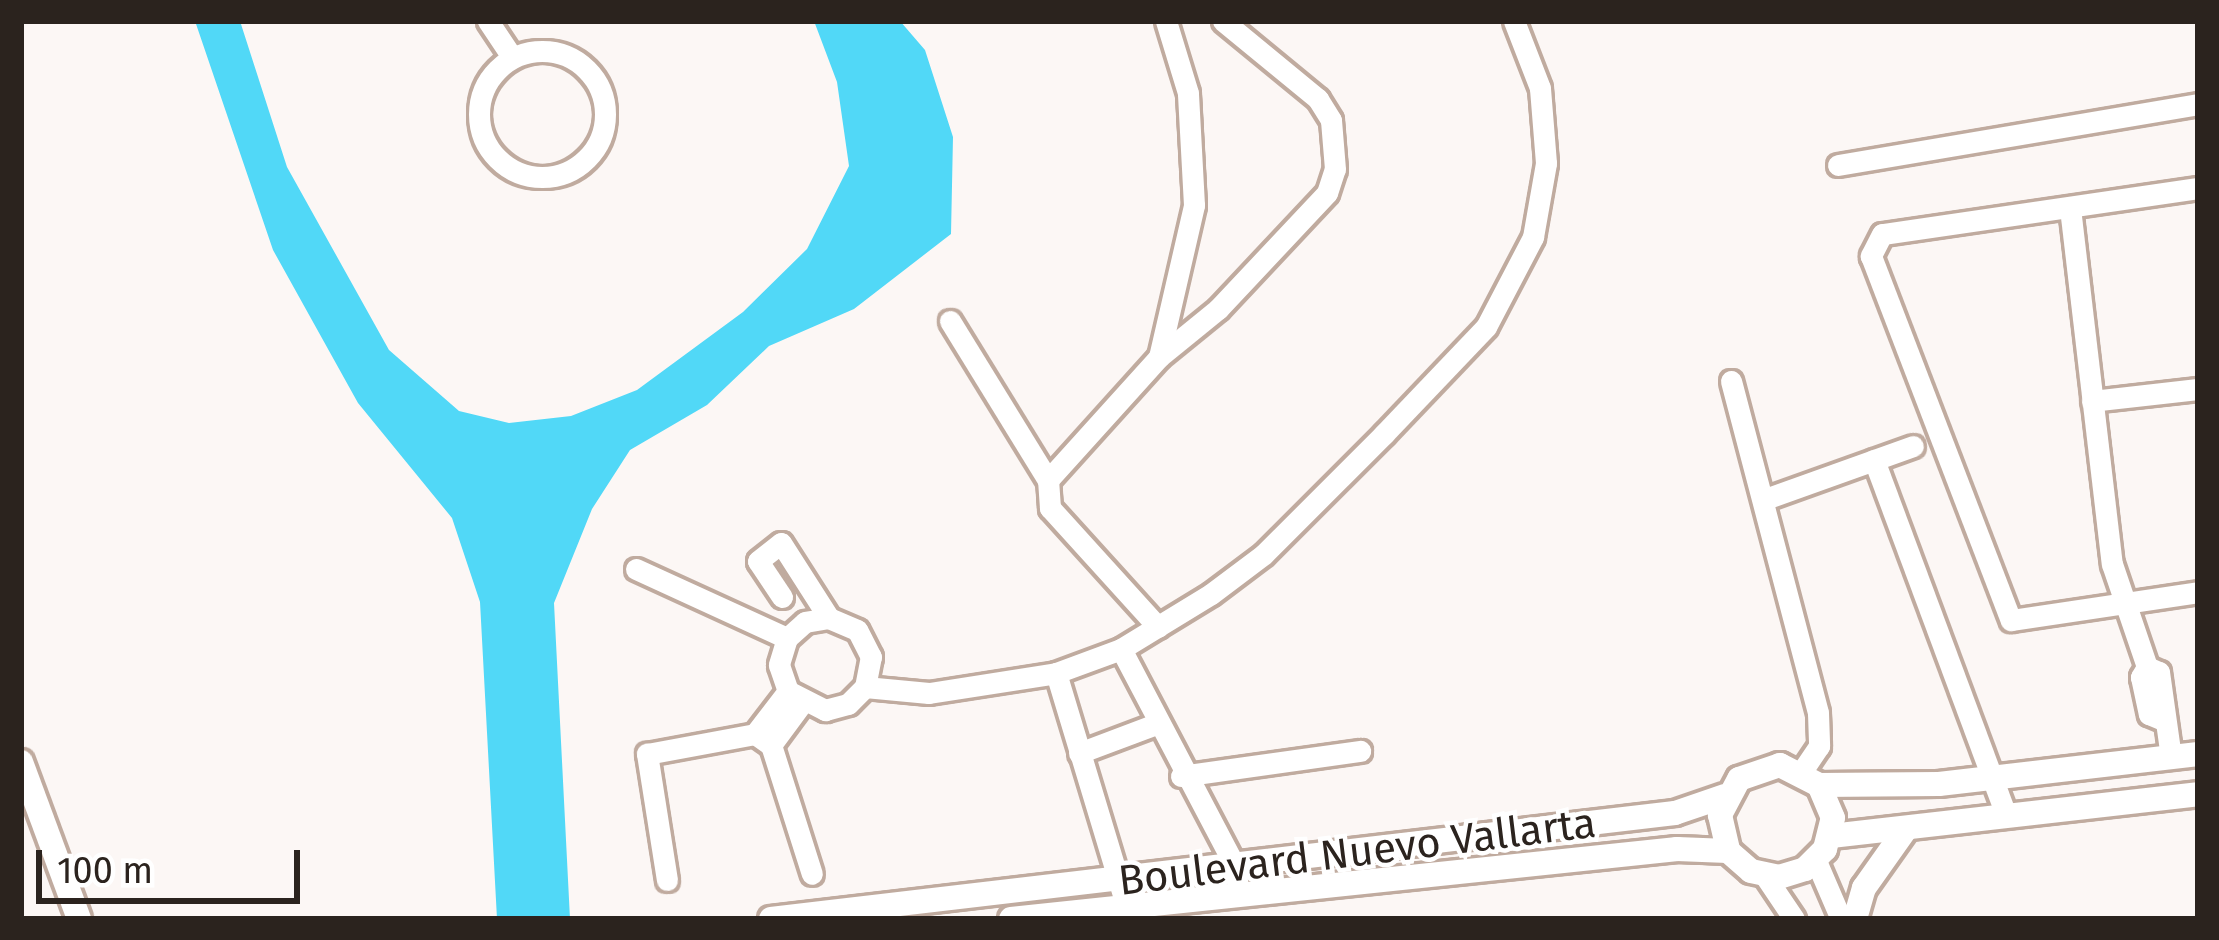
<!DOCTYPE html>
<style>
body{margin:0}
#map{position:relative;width:2219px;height:940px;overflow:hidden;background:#fcf7f5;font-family:"Fira Sans",sans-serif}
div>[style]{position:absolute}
.water>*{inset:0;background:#51d8f7}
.roads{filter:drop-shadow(3px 0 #c0ab9f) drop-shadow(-3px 0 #c0ab9f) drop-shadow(0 3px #c0ab9f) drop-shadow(0 -3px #c0ab9f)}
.minor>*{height:21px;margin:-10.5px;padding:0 10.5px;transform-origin:10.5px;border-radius:10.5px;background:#fff}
.minor>.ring{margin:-10.5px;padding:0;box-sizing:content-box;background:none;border:21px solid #fff;border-radius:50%}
.major>*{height:24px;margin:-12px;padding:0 12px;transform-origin:12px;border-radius:12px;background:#fff}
span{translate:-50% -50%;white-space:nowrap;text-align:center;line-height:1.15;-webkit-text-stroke:9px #fff;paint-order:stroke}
.street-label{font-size:42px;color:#2b231e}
.frame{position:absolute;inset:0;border:24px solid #2b231e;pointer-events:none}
.scale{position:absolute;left:36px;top:850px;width:264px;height:54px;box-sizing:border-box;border:6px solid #2b231e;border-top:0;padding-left:15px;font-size:36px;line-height:42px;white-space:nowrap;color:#2b231e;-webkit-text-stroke:9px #fff;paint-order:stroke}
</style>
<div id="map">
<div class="water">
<div style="clip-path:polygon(195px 21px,240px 21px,287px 167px,389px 350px,459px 411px,509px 423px,571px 416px,637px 390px,743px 312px,807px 249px,849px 166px,837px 82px,814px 21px,900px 21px,925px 50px,953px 137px,951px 234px,854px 309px,769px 346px,707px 405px,630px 450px,592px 509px,554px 603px,570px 919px,497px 919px,480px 602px,452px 518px,358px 403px,273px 250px)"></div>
</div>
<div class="roads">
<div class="minor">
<div style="left:488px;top:21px;width:43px;rotate:56.3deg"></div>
<div class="ring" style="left:479px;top:51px;width:105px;height:105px"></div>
<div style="left:1838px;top:165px;width:365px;rotate:-9.6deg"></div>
<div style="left:2198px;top:188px;width:319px;rotate:171.7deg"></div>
<div style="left:1882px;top:234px;width:25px;rotate:117deg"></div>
<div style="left:1871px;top:256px;width:390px;rotate:69deg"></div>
<div style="left:2011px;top:620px;width:189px;rotate:-8.5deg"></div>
<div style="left:2070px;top:208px;width:358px;rotate:83.3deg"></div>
<div style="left:2112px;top:564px;width:109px;rotate:71.2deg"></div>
<div style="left:2147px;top:667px;width:12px;rotate:121deg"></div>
<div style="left:2141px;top:677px;width:38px;rotate:78deg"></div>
<div style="left:2149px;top:714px;width:15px;rotate:23deg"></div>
<div style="left:950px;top:321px;width:187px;rotate:58.4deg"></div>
<div style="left:1159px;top:357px;width:156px;rotate:-77deg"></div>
<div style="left:1194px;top:205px;width:112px;rotate:-93.1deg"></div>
<div style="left:1188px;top:93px;width:75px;rotate:-107deg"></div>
<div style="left:1731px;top:381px;width:343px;rotate:75.3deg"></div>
<div style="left:1818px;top:713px;width:33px;rotate:88deg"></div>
<div style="left:1819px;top:746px;width:30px;rotate:124deg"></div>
<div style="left:2092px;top:401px;width:107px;rotate:-6.5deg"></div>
<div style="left:1874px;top:460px;width:378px;rotate:69.6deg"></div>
<div style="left:1765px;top:499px;width:157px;rotate:-19.7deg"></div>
<div style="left:636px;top:569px;width:166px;rotate:24.6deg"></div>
<div style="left:782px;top:597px;width:43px;rotate:-123.7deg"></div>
<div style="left:758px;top:561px;width:29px;rotate:-38deg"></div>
<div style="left:781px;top:543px;width:89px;rotate:57.4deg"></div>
<div style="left:1158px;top:627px;width:161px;rotate:-132.2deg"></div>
<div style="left:1050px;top:508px;width:28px;rotate:-94deg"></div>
<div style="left:1048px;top:480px;width:166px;rotate:-47.9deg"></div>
<div style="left:1159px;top:357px;width:76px;rotate:-39.1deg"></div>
<div style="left:1218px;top:309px;width:159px;rotate:-46.8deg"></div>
<div style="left:1327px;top:193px;width:25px;rotate:-72deg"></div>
<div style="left:1335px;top:169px;width:49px;rotate:-94.7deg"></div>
<div style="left:1331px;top:120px;width:25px;rotate:-122deg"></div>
<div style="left:1318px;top:99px;width:123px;rotate:-140.6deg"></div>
<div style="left:1121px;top:649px;width:245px;rotate:62.3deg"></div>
<div style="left:1235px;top:866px;width:28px;rotate:82deg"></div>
<div style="left:2147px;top:667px;width:13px;rotate:23deg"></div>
<div style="left:2159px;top:672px;width:86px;rotate:82deg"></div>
<div style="left:1056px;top:673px;width:245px;rotate:73.2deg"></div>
<div style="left:865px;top:687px;width:31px;rotate:-79deg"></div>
<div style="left:871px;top:657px;width:30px;rotate:-117deg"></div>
<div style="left:857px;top:630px;width:30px;rotate:-157deg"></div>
<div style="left:829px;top:618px;width:24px;rotate:171deg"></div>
<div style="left:805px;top:622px;width:24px;rotate:138deg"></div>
<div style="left:787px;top:638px;width:28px;rotate:107deg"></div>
<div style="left:779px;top:665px;width:28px;rotate:71deg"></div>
<div style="left:788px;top:691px;width:42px;rotate:27.2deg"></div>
<div style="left:825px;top:710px;width:24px;rotate:-15deg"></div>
<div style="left:848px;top:704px;width:24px;rotate:-45deg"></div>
<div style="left:865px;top:687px;width:64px;rotate:5.4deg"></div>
<div style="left:929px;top:693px;width:129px;rotate:-8.9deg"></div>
<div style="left:1056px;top:673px;width:69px;rotate:-20.3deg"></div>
<div style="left:1121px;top:649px;width:105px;rotate:-31.4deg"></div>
<div style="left:1211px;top:594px;width:66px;rotate:-37deg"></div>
<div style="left:1264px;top:554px;width:170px;rotate:-45deg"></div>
<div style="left:1384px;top:434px;width:148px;rotate:-46.4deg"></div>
<div style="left:1486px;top:327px;width:102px;rotate:-62.4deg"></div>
<div style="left:1533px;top:237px;width:75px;rotate:-80deg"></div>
<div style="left:1546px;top:163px;width:75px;rotate:-94.6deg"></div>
<div style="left:1540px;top:88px;width:72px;rotate:-111.2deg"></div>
<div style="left:755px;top:734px;width:19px;rotate:35deg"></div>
<div style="left:771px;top:745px;width:135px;rotate:72.4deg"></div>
<div style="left:771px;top:745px;width:52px;rotate:-53.6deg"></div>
<div style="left:1079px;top:753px;width:82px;rotate:-20.6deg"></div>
<div style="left:1181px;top:776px;width:181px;rotate:-8deg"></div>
<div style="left:1816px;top:861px;width:63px;rotate:66.7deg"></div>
<div style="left:1765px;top:876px;width:52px;rotate:56deg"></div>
<div style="left:667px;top:880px;width:128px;rotate:-99deg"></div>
<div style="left:647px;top:754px;width:110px;rotate:-10.5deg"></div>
<div style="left:755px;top:734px;width:54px;rotate:-52.5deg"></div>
</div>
<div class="major">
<div style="left:21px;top:762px;width:167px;rotate:69.7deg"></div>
<div style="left:1819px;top:785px;width:120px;rotate:-0.5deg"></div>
<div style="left:1939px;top:784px;width:261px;rotate:-6.6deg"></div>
<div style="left:1831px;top:836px;width:369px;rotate:-6.5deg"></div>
<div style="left:771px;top:919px;width:910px;rotate:-6.69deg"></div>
<div style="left:1675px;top:813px;width:53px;rotate:-18.8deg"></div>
<div style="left:1011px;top:919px;width:670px;rotate:-6deg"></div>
<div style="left:1677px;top:849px;width:51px;rotate:2.2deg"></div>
<div style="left:1728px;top:851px;width:30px;rotate:41deg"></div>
<div style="left:1751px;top:871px;width:29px;rotate:12deg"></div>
<div style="left:1779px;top:877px;width:27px;rotate:-17deg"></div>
<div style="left:1805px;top:869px;width:28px;rotate:-45deg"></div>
<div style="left:1825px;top:849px;width:32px;rotate:-76deg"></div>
<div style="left:1833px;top:818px;width:36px;rotate:-113deg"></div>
<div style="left:1819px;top:785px;width:44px;rotate:-152.9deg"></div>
<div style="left:1780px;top:765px;width:43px;rotate:161.1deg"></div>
<div style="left:1739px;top:779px;width:41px;rotate:117.8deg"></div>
<div style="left:1720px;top:815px;width:37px;rotate:77deg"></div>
<div style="left:1855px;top:919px;width:32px;rotate:-74deg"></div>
<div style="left:1864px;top:888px;width:71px;rotate:-54.7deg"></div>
</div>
</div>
<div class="street-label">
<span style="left:1357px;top:852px;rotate:-7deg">Boulevard Nuevo Vallarta</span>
</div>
<div class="frame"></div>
<div class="scale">100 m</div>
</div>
